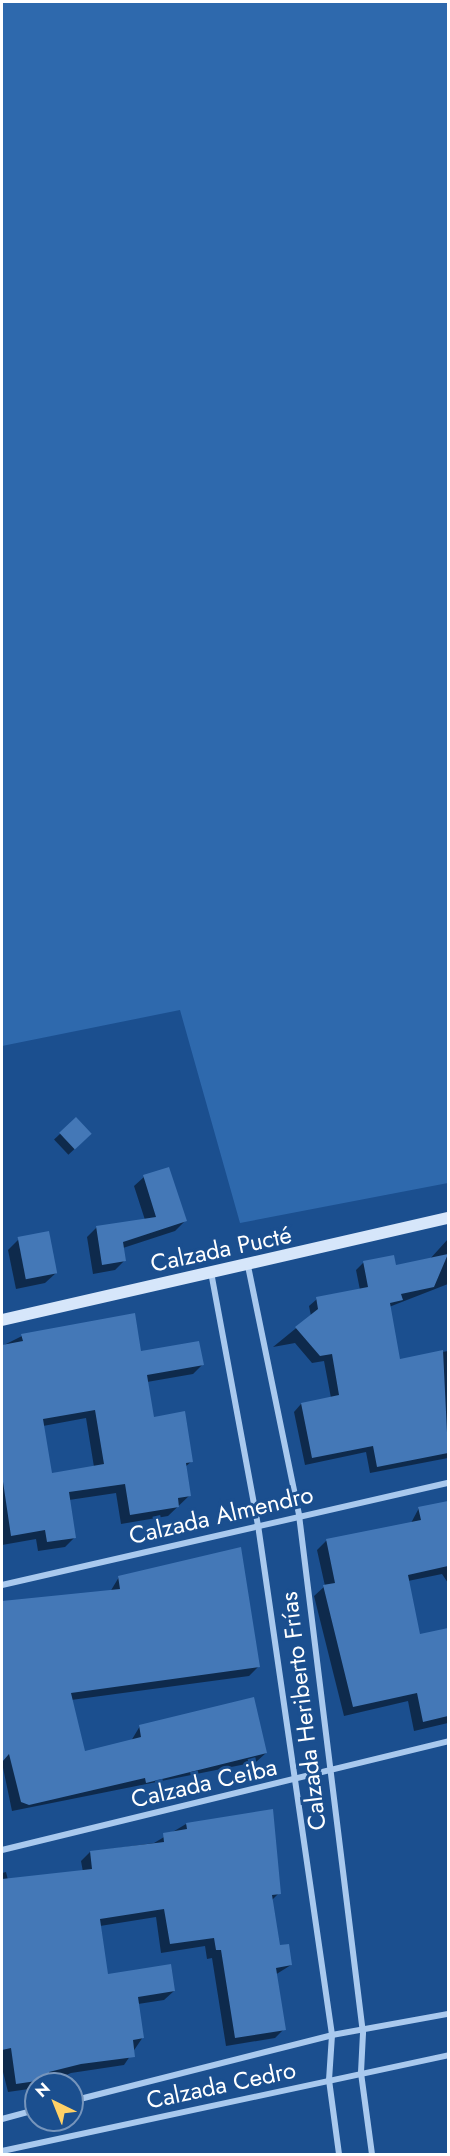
<!DOCTYPE html>
<meta charset="utf-8">
<style>
body{margin:0}
#map{position:relative;width:450px;height:2156px;overflow:hidden;background:#1b4f8f;font-family:Jost,sans-serif}
div>[style]{position:absolute}
.green>*{inset:0;background:#2e69ad}
.shadow>*{inset:0;background:#0007;transform-origin:0 0}
.building>*{inset:0;background:#4478b7;transform-origin:0 0}
.street>*{height:6px;margin:-3px;padding:0 3px;transform-origin:3px;border-radius:3px;background:#a9c9ee}
.secondary>*{height:12px;margin:-6px;padding:0 6px;transform-origin:6px;border-radius:6px;background:#d6e6fa}
span{translate:-50% -50%;white-space:nowrap;text-align:center;line-height:1.15;-webkit-text-stroke:6px #1b4f8f;paint-order:stroke}
.street-label{font-size:24px;color:#fff}
.frame{position:absolute;inset:0;border:3px solid #fff;pointer-events:none}
.north{position:absolute;left:24px;top:2072px;width:60px;height:60px;box-sizing:border-box;background:#1b4f8f;border:2px solid #7695bc;border-radius:50%;rotate:317deg;font-size:16px;font-weight:700;line-height:24px;text-align:center;color:#fff}
.north::after{content:'';display:block;margin:auto;width:21px;height:27px;background:#ffd166;clip-path:polygon(50% 0,100% 100%,50% 72%,0 100%)}
</style>
<div id="map">
<div class="green">
<div style="clip-path:polygon(2px 2px,448px 2px,448px 1183px,240px 1223px,180px 1010px,2px 1046px)"></div>
</div>
<div class="shadow">
<div style="left:76px;top:1119px;width:21px;height:30px;rotate:47deg"></div>
<div style="clip-path:polygon(144px 1177px,185px 1221px,175px 1231px,123px 1248px,124px 1261px,115px 1270px,93px 1274px,87px 1237px,97px 1227px,145px 1220px,134px 1186px)"></div>
<div style="clip-path:polygon(19px 1239px,56px 1273px,45px 1283px,16px 1289px,8px 1250px)"></div>
<div style="clip-path:polygon(448px 1239px,448px 1284px,330px 1330px,399px 1360px,448px 1351px,448px 1458px,370px 1473px,366px 1452px,305px 1465px,294px 1412px,301px 1404px,331px 1398px,324px 1361px,312px 1363px,295px 1343px,273px 1347px,311px 1316px,309px 1306px,317px 1299px,360px 1290px,356px 1270px,363px 1263px,395px 1267px,429px 1260px)"></div>
<div style="clip-path:polygon(evenodd,22px 1336px,202px 1365px,193px 1374px,147px 1382px,153px 1419px,192px 1461px,185px 1467px,190px 1495px,168px 1516px,121px 1524px,116px 1493px,69px 1500px,75px 1537px,65px 1547px,38px 1551px,36px 1539px,2px 1545px,2px 1346px,22px 1336px,86px 1418px,94px 1467px,50px 1474px,43px 1426px,86px 1418px)"></div>
<div style="clip-path:polygon(448px 1502px,448px 1583px,442px 1574px,408px 1581px,419px 1636px,434px 1662px,448px 1659px,448px 1723px,414px 1731px,408px 1701px,344px 1716px,314px 1596px,325px 1586px,317px 1550px,326px 1541px,411px 1523px,419px 1508px)"></div>
<div style="clip-path:polygon(119px 1577px,258px 1667px,249px 1676px,71px 1700px,84px 1753px,131px 1741px,140px 1726px,266px 1753px,256px 1762px,12px 1811px,2px 1763px,2px 1604px,110px 1592px)"></div>
<div style="clip-path:polygon(186px 1824px,279px 1893px,271px 1901px,278px 1947px,291px 1965px,275px 1975px,284px 2029px,275px 2038px,226px 2046px,212px 1958px,207px 1959px,205px 1946px,161px 1953px,156px 1917px,100px 1926px,107px 1976px,174px 1991px,164px 2000px,138px 2004px,143px 2037px,124px 2065px,71px 2073px,36px 2088px,8px 2092px,2px 2068px,2px 1873px,6px 1872px,8px 1880px,83px 1872px,81px 1861px,90px 1852px,154px 1843px)"></div>
</div>
<div class="building">
<div style="left:76px;top:1117px;width:23px;height:23px;rotate:47deg"></div>
<div style="clip-path:polygon(169px 1167px,187px 1221px,123px 1242px,126px 1261px,102px 1265px,96px 1226px,156px 1217px,143px 1175px)"></div>
<div style="left:49px;top:1231px;width:43px;height:32px;rotate:79deg"></div>
<div style="clip-path:polygon(448px 1254px,434px 1287px,401px 1294px,403px 1300px,390px 1303px,400px 1359px,443px 1350px,448px 1453px,377px 1467px,373px 1446px,312px 1458px,301px 1403px,339px 1395px,332px 1354px,320px 1356px,295px 1327px,318px 1309px,316px 1297px,368px 1287px,363px 1261px,394px 1255px,396px 1265px)"></div>
<div style="clip-path:polygon(evenodd,135px 1313px,141px 1351px,199px 1341px,204px 1365px,147px 1375px,154px 1417px,185px 1411px,193px 1462px,186px 1463px,191px 1496px,178px 1498px,179px 1507px,130px 1515px,125px 1484px,69px 1492px,76px 1538px,47px 1542px,45px 1530px,11px 1536px,2px 1475px,2px 1345px,23px 1341px,21px 1334px,135px 1313px,95px 1410px,104px 1464px,52px 1473px,43px 1419px,95px 1410px)"></div>
<div style="clip-path:polygon(448px 1501px,448px 1566px,408px 1575px,420px 1634px,448px 1628px,448px 1716px,423px 1722px,417px 1693px,353px 1707px,323px 1585px,335px 1583px,326px 1539px,421px 1520px,418px 1507px)"></div>
<div style="clip-path:polygon(241px 1547px,260px 1667px,71px 1693px,85px 1751px,141px 1737px,139px 1725px,254px 1697px,267px 1753px,146px 1783px,145px 1778px,29px 1805px,21px 1802px,9px 1754px,2px 1762px,2px 1601px,120px 1589px,118px 1576px)"></div>
<div style="clip-path:polygon(273px 1809px,281px 1894px,272px 1895px,280px 1945px,289px 1944px,292px 1965px,276px 1968px,286px 2030px,235px 2038px,221px 1950px,216px 1950px,214px 1938px,170px 1944px,164px 1909px,100px 1919px,108px 1974px,171px 1964px,175px 1991px,138px 1997px,144px 2038px,133px 2040px,135px 2057px,81px 2064px,49px 2072px,50px 2079px,16px 2084px,11px 2048px,2px 2050px,2px 1879px,92px 1869px,90px 1851px,164px 1842px,163px 1833px,187px 1829px,186px 1823px)"></div>
</div>
<div class="street">
<div style="left:248px;top:1266px;width:254px;rotate:78.4deg"></div>
<div style="left:299px;top:1515px;width:522px;rotate:82.96deg"></div>
<div style="left:363px;top:2033px;width:40px;rotate:92.9deg"></div>
<div style="left:361px;top:2073px;width:82px;rotate:82.3deg"></div>
<div style="left:211px;top:1272px;width:257px;rotate:79.5deg"></div>
<div style="left:258px;top:1525px;width:515px;rotate:81.74deg"></div>
<div style="left:332px;top:2035px;width:45px;rotate:93.8deg"></div>
<div style="left:329px;top:2080px;width:75px;rotate:82.3deg"></div>
<div style="left:2px;top:1585px;width:458px;rotate:-12.9deg"></div>
<div style="left:2px;top:1850px;width:459px;rotate:-13.7deg"></div>
<div style="left:72px;top:2101px;width:268px;rotate:-14.2deg"></div>
<div style="left:332px;top:2035px;width:118px;rotate:-10.3deg"></div>
<div style="left:2px;top:2119px;width:35px;rotate:-15deg"></div>
<div style="left:2px;top:2151px;width:456px;rotate:-12.1deg"></div>
</div>
<div class="secondary">
<div style="left:2px;top:1320px;width:458px;rotate:-12.9deg"></div>
</div>
<div class="street-label">
<span style="left:221px;top:1249px;rotate:-12deg">Calzada Pucté</span>
<span style="left:221px;top:1515px;rotate:-13deg">Calzada Almendro</span>
<span style="left:303px;top:1711px;rotate:-97deg">Calzada Heriberto Frías</span>
<span style="left:204px;top:1783px;rotate:-13deg">Calzada Ceiba</span>
<span style="left:221px;top:2085px;rotate:-12deg">Calzada Cedro</span>
</div>
<div class="frame"></div>
<div class="north">N</div>
</div>
